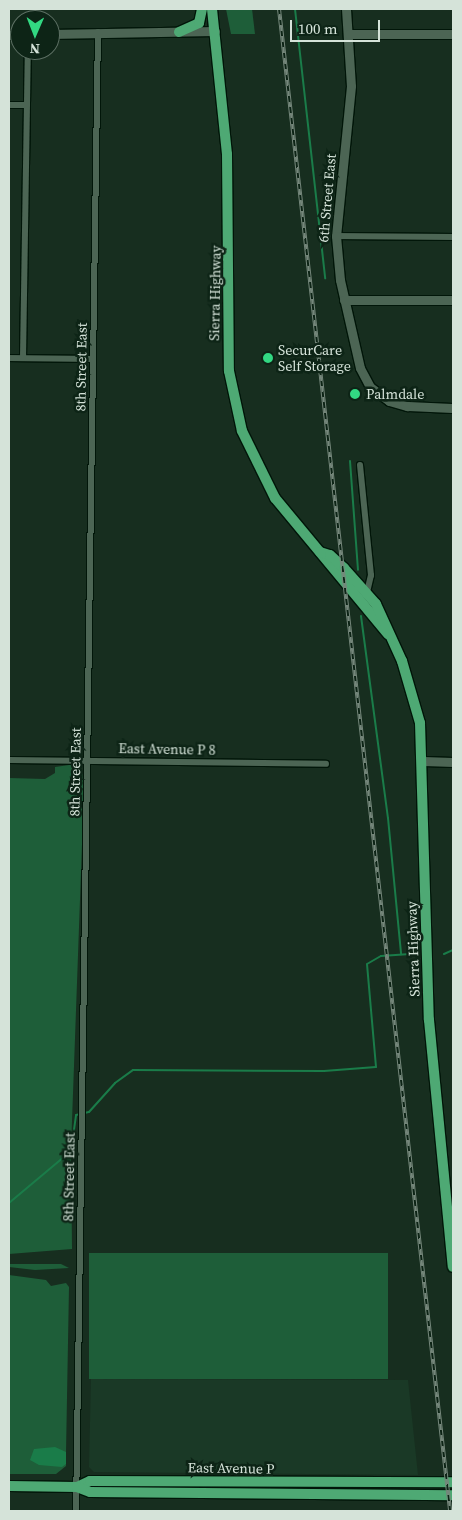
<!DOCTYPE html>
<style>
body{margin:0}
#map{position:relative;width:462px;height:1520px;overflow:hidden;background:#172e1f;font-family:"Source Serif 4",serif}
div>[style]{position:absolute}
.built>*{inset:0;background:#1a3926}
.green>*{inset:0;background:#1e5e39;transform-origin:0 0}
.water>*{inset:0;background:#1a7c49}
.stream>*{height:2px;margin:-1px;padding:0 1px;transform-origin:1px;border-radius:1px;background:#1a7c49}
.roads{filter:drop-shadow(1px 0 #011609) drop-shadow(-1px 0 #011609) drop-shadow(0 1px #011609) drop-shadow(0 -1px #011609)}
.street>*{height:6px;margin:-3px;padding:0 3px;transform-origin:3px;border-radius:3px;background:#4c6554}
.secondary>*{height:9px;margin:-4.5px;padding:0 4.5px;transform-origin:4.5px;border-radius:4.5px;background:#4c6554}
.primary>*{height:10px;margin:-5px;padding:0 5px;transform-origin:5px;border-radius:5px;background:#4ea974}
.rail>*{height:4px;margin-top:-2px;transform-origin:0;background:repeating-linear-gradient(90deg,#0d2416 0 5.5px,#75877b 0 11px);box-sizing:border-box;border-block:1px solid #75877b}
.dots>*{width:14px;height:14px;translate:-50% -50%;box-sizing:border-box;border:2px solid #0d2416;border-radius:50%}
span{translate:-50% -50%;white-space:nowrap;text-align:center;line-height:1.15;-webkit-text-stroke:5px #0d2416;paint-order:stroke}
.street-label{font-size:14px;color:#d5e3d9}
.poi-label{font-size:14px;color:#d5e3d9}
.left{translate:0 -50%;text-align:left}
.frame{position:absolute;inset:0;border:10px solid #d5e3d9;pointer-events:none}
.north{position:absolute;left:10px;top:10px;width:50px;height:50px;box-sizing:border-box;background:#0d2416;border:1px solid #5d7064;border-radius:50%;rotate:181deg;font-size:14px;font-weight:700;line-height:20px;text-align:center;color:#d5e3d9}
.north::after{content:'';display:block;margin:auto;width:18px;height:22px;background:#32d882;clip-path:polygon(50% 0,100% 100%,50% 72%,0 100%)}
.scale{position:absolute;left:290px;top:20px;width:90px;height:22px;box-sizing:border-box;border:2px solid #d5e3d9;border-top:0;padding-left:6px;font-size:15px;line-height:18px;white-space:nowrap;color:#d5e3d9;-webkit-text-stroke:4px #0d2416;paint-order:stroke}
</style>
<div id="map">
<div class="built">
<div style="clip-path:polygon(91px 1379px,408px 1380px,418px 1475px,94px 1472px,89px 1467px)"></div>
</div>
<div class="green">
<div style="clip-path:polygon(226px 9px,252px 9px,255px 34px,231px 34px)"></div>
<div style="clip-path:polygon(76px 764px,81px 765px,84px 789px,71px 1149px,72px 1249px,9px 1254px,9px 778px,45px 779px,55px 773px,55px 767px)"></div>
<div style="left:89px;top:1253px;width:299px;height:126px"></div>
<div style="clip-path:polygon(9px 1264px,61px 1264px,69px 1268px,35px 1270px,9px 1267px)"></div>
<div style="clip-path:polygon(9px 1275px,46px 1280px,51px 1286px,66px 1283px,69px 1287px,66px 1453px,55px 1454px,57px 1457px,66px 1456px,66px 1466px,56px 1474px,9px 1474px)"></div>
</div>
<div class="water">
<div style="clip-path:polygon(55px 1447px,66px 1452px,66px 1464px,62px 1467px,39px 1465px,30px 1460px,34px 1449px)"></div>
</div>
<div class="stream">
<div style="left:295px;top:9px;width:271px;rotate:83.6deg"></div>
<div style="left:350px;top:461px;width:109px;rotate:85.8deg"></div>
<div style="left:361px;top:616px;width:204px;rotate:82.4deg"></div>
<div style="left:388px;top:818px;width:137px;rotate:84.5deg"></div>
<div style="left:444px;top:954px;width:10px;rotate:-24deg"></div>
<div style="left:9px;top:1203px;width:81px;rotate:-40deg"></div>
<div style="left:71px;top:1151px;width:36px;rotate:-82deg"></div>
<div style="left:76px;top:1115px;width:13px;rotate:-13deg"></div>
<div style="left:89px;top:1112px;width:39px;rotate:-48deg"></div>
<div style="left:115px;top:1083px;width:22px;rotate:-36deg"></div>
<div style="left:133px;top:1070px;width:191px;rotate:0.3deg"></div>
<div style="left:324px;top:1071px;width:52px;rotate:-4.4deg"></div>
<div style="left:376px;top:1067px;width:103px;rotate:-95deg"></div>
<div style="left:367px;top:964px;width:16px;rotate:-30deg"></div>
<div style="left:381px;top:956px;width:29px;rotate:-4deg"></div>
</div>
<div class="roads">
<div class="street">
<div style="left:9px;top:105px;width:18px"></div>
<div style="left:336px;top:236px;width:117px;rotate:0.5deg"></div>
<div style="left:9px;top:358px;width:84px;rotate:0.7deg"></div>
<div style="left:23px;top:358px;width:308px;rotate:-89.1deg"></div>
<div style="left:360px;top:465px;width:111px;rotate:84.3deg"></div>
<div style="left:371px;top:575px;width:18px;rotate:103deg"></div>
<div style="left:9px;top:760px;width:317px;rotate:0.7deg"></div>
<div style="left:76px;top:1511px;width:1479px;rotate:-89.15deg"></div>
</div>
<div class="secondary">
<div style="left:346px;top:9px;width:77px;rotate:86.3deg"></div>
<div style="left:351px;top:86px;width:151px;rotate:95.7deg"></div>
<div style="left:336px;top:236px;width:44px;rotate:84.8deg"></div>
<div style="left:340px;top:280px;width:90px;rotate:77.2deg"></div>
<div style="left:360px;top:368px;width:21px;rotate:62deg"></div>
<div style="left:370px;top:387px;width:24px;rotate:36deg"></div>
<div style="left:389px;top:401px;width:19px;rotate:16deg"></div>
<div style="left:407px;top:406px;width:46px;rotate:2.5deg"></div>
<div style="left:50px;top:34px;width:165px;rotate:-1deg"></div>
<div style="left:349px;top:34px;width:104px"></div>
<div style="left:9px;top:35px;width:11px"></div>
<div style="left:344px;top:300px;width:109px"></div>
<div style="left:423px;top:761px;width:30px;rotate:2deg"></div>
</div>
<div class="primary">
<div style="left:212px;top:9px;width:146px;rotate:84.1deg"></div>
<div style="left:227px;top:154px;width:217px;rotate:89.5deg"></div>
<div style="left:229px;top:371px;width:61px;rotate:77.8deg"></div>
<div style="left:242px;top:431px;width:75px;rotate:63.8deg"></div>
<div style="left:275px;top:498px;width:177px;rotate:50.3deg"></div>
<div style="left:179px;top:32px;width:22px;rotate:-24deg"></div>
<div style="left:199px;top:23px;width:14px;rotate:-78deg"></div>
<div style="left:320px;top:552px;width:10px;rotate:17deg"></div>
<div style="left:330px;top:555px;width:19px;rotate:43deg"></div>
<div style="left:344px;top:568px;width:48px;rotate:48.4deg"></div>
<div style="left:376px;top:604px;width:63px;rotate:65.5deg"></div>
<div style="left:402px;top:661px;width:65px;rotate:73.8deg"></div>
<div style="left:420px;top:723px;width:297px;rotate:88.3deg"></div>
<div style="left:429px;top:1020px;width:248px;rotate:84.5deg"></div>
<div style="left:9px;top:1486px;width:68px;rotate:0.8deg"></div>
<div style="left:77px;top:1487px;width:14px;rotate:-25deg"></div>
<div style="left:90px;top:1481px;width:363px;rotate:0.2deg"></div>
<div style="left:77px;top:1487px;width:14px;rotate:21deg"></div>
<div style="left:90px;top:1492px;width:363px;rotate:0.5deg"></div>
</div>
</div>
<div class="rail">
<div style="left:279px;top:9px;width:1512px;rotate:83.5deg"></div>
</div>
<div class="dots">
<div style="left:268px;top:358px;background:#32d882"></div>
<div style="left:355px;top:394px;background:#32d882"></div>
</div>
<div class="street-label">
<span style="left:327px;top:198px;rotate:-85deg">6th Street East</span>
<span style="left:215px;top:293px;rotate:-89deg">Sierra Highway</span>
<span style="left:81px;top:367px;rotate:-89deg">8th Street East</span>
<span style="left:167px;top:749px;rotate:1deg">East Avenue P 8</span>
<span style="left:75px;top:772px;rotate:-89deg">8th Street East</span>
<span style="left:413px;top:949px;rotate:-92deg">Sierra Highway</span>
<span style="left:69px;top:1177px;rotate:-89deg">8th Street East</span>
<span style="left:231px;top:1468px;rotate:1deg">East Avenue P</span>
</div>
<div class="poi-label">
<span class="left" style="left:278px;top:358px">SecurCare<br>Self Storage</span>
<span class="left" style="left:366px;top:394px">Palmdale</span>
</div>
<div class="frame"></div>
<div class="north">N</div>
<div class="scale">100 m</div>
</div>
